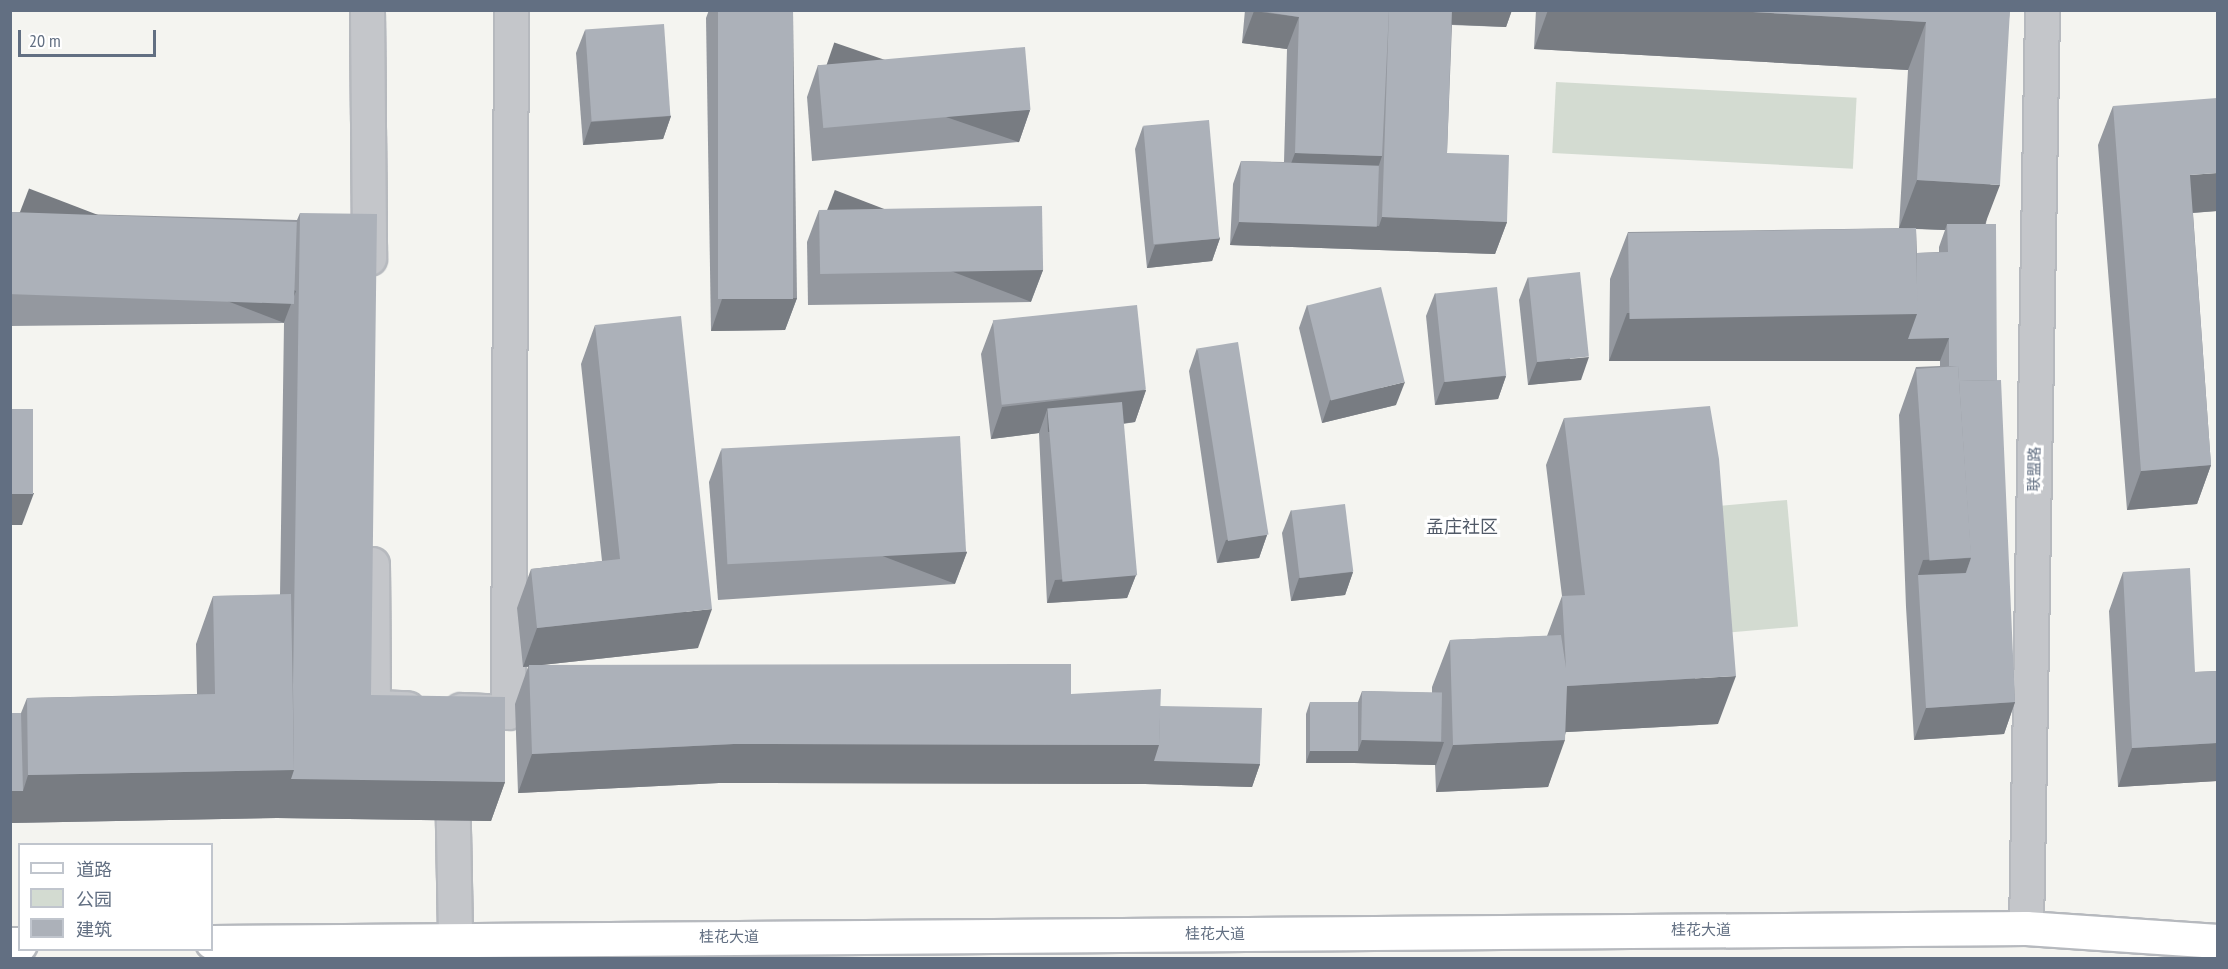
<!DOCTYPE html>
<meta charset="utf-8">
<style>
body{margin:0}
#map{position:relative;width:2228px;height:969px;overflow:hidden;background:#f4f4f0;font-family:"PT Sans Narrow","Noto Sans SC",sans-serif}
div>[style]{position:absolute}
.green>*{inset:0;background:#d3dbd1;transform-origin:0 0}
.roads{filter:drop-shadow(2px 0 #b6b9be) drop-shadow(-2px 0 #b6b9be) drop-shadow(0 2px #b6b9be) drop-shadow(0 -2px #b6b9be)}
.pedestrian>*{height:33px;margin:-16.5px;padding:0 16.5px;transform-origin:16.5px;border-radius:16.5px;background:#c4c6ca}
.minor>*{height:33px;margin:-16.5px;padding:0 16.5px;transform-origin:16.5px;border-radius:16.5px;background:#c4c6ca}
.secondary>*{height:33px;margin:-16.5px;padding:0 16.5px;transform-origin:16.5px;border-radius:16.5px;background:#fff}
.wall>*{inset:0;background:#94989f}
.shaded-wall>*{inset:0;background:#787c82;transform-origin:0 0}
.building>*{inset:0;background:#acb1b9;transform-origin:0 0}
span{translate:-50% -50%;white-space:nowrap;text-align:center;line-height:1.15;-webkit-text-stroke:6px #fff;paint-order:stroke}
.street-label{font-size:15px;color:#626f82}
.quarter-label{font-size:18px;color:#505967}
.frame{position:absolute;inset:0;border:12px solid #626f82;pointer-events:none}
.legend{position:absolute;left:18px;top:843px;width:195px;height:108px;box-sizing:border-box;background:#fff;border:2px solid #c0c5cd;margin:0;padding:8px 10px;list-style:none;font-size:18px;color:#626f82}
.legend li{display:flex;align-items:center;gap:12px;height:30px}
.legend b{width:30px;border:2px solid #c0c5cd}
.scale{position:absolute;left:18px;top:30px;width:138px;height:27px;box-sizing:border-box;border:3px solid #626f82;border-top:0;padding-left:8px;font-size:18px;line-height:21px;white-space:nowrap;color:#626f82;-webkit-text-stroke:4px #fff;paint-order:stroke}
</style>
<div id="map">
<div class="green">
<div style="left:1556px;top:82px;width:301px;height:71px;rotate:3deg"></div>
<div style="left:1787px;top:500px;width:127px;height:86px;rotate:85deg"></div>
</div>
<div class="roads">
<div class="pedestrian">
<div style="left:367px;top:10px;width:248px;rotate:89.5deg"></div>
<div style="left:372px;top:564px;width:143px;rotate:89.6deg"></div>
<div style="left:373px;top:707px;width:34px;rotate:2deg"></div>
<div style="left:461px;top:710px;width:47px;rotate:2.4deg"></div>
<div style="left:508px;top:712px;width:702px;rotate:-89.76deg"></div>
<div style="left:452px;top:777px;width:163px;rotate:88.9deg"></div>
</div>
<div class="minor">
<div style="left:2026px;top:928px;width:918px;rotate:-89deg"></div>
</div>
<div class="secondary">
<div style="left:212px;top:942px;width:1814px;rotate:-0.44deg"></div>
<div style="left:2026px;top:928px;width:192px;rotate:3.9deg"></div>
<div style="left:10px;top:944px;width:10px"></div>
</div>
</div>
<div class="wall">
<div style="clip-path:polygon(709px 10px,793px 10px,797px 298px,785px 330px,711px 331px,706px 18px)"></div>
<div style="clip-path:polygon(1245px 10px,1512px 10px,1506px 27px,1452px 25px,1447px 153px,1507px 222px,1495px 254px,1230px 245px,1233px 184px,1241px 161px,1284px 162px,1287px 49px,1242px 43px)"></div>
<div style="clip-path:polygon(evenodd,1536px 10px,2010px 10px,1986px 224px,1997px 380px,2015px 702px,2004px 734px,1914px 740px,1906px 607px,1899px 415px,1916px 367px,1940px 366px,1940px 361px,1609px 361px,1610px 279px,1628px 232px,1913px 228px,1899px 228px,1908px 70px,1534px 49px,1536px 10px,1916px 229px,1945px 230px,1939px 247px,1939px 252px,1917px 253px,1916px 229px)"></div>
<div style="clip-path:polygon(585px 30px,671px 116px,663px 139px,583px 145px,576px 53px)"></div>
<div style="clip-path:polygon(818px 65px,1030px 110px,1019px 142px,812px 161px,807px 97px)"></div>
<div style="clip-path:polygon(2113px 106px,2217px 211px,2193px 213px,2211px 465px,2197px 504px,2127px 510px,2098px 145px)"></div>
<div style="clip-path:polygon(1143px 126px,1220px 238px,1212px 261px,1147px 268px,1135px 149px)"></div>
<div style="clip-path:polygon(819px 210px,1043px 270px,1031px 302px,808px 305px,807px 242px)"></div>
<div style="clip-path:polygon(10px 212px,297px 220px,300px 213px,371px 695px,505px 782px,491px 821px,277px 818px,10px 823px,10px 713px,21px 713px,27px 698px,197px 694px,196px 644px,213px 596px,280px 595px,284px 323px,10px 326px)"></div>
<div style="clip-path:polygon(1528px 277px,1581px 380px,1528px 385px,1519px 300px)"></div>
<div style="clip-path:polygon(1435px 293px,1506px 376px,1498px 399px,1435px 405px,1426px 316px)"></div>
<div style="clip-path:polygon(1307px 305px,1396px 405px,1322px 423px,1299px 328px)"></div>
<div style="clip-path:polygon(993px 322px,1146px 390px,1135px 422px,1123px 424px,1136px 575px,1127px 598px,1047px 603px,1039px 433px,991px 439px,981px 354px)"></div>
<div style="clip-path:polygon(595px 325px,698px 648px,542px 665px,1071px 694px,1160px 706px,1260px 764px,1252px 787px,1145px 784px,719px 783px,518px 793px,515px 704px,528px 667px,523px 667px,517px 608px,531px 569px,602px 561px,581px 364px)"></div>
<div style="clip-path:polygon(1197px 348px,1267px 535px,1259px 558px,1217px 563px,1189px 371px)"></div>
<div style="clip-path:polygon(1564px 418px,1718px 724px,1566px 732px,1548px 787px,1436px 792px,1435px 765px,1354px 763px,1306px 763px,1306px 714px,1310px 702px,1358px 702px,1362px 691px,1432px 693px,1432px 687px,1450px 640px,1547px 636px,1562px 596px,1546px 465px)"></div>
<div style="clip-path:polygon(721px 450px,967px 552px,955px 584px,718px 600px,709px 482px)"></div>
<div style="clip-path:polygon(1291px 510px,1353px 572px,1345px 595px,1291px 601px,1282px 533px)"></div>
<div style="clip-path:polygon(2123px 572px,2195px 672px,2217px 671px,2217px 781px,2118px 787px,2109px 611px)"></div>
</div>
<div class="shaded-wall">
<div style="clip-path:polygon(1446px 10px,1512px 10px,1506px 27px,1441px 24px)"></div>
<div style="clip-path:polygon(1548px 10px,1717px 10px,1926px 22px,1908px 70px,1534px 49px)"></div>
<div style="clip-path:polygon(1254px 11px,1299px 17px,1287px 49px,1242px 43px)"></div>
<div style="left:1030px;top:110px;width:34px;height:207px;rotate:109deg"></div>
<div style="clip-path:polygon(671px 116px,663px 139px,583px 145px,591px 122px)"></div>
<div style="clip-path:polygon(1295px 153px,1382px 156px,1371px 189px,1283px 185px)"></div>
<div style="clip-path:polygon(2217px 173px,2217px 211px,2176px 214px,2190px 175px)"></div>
<div style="clip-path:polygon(1917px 180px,2000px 185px,1982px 232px,1947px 224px,1945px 230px,1899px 228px)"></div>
<div style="clip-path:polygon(1382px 217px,1507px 222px,1495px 254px,1230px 245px,1239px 222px,1379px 226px)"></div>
<div style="clip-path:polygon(1220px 238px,1212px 261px,1147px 268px,1155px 245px)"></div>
<div style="left:1043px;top:270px;width:34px;height:223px;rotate:111deg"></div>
<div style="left:296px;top:291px;width:34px;height:286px;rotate:111deg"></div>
<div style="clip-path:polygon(797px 298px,785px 330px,711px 331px,722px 299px)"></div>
<div style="clip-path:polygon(1627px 313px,1917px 314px,1949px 338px,1940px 361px,1609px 361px)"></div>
<div style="clip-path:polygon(1589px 357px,1581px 380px,1528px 385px,1537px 362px)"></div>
<div style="clip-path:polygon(1506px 376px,1498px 399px,1435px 405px,1444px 382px)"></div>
<div style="clip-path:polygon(1405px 382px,1396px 405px,1322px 423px,1330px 400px)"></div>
<div style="clip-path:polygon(1146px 390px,1135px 422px,1048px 432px,1047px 410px,1039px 433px,991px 439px,1002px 407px)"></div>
<div style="clip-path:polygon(2211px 465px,2197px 504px,2127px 510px,2141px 471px)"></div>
<div style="clip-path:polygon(34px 493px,22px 525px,10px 525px,10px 494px)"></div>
<div style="clip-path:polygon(1267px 535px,1259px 558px,1217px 563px,1226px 540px)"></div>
<div style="left:967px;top:552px;width:34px;height:238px;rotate:111deg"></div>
<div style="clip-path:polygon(1971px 558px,1954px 605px,1918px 575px,1923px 560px)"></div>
<div style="clip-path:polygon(1353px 572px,1345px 595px,1291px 601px,1299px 578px)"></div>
<div style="clip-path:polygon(1136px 575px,1127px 598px,1047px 603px,1055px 580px)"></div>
<div style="clip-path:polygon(712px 609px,698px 648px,523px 667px,537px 628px)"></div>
<div style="clip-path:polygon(1736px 676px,1718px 724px,1549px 733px,1567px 686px)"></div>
<div style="clip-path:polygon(2015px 702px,2004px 734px,1914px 740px,1926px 708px)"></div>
<div style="clip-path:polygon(1362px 740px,1444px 742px,1436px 765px,1354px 763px,1306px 763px,1310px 751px,1358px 751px)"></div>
<div style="clip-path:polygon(1565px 740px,1548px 787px,1436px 792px,1453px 745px)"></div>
<div style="clip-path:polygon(2217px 743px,2217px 781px,2118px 787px,2132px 748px)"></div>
<div style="clip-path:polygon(734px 744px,1159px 745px,1260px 764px,1252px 787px,1145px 784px,719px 783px,518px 793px,532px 754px)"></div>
<div style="clip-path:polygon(294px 770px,505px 782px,491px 821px,277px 818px,10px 823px,10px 791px,23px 791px,28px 775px)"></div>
</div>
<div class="building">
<div style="left:718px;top:10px;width:75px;height:289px"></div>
<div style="clip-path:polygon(1254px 10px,1389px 10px,1382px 156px,1295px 153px,1299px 17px)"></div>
<div style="clip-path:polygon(1389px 10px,1452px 10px,1447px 153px,1509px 155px,1507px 222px,1382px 217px)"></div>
<div style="clip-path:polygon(1717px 10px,2010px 10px,2000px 185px,1917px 180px,1926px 22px)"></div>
<div style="left:664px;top:24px;width:92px;height:79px;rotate:86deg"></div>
<div style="left:1025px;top:47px;width:63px;height:208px;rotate:85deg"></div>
<div style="clip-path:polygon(2217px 98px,2217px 173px,2190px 175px,2211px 465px,2141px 471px,2113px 106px)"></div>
<div style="left:1209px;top:120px;width:119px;height:66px;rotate:85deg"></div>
<div style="left:1241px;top:161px;width:138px;height:61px;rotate:2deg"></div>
<div style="left:1042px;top:206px;width:64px;height:223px;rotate:89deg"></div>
<div style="left:10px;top:212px;width:287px;height:82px;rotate:2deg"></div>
<div style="clip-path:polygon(300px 213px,377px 214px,371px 695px,505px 697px,505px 782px,291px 779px,294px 770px,293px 686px)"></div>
<div style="clip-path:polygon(1947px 224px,1996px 224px,1997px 380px,1959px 381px,1958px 366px,1949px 366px,1949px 338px,1908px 339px,1917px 314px,1917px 253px,1948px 252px)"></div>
<div style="left:1916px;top:228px;width:86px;height:288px;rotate:89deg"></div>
<div style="left:1580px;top:272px;width:85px;height:52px;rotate:84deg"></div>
<div style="left:1381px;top:287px;width:98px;height:76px;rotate:76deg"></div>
<div style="left:1497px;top:287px;width:89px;height:62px;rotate:84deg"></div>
<div style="left:1137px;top:305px;width:85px;height:145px;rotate:84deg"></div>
<div style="clip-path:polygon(681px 316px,712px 609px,537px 628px,531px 569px,620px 559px,595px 325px)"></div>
<div style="left:1238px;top:342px;width:195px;height:41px;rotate:81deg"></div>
<div style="left:1958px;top:366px;width:192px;height:42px;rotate:86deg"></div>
<div style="clip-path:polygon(2001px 380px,2015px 702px,1926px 708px,1918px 575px,1966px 573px,1971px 558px,1959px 381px)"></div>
<div style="left:1122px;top:402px;width:174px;height:75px;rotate:85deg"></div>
<div style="clip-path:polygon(1710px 406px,1719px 459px,1736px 676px,1567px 686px,1565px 740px,1453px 745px,1450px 640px,1561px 635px,1566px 668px,1562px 596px,1585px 595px,1564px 418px)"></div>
<div style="left:10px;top:409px;width:23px;height:85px"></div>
<div style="left:960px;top:436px;width:116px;height:239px;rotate:87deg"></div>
<div style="left:1345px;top:504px;width:68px;height:54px;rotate:83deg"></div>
<div style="clip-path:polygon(2190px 568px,2195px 672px,2217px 671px,2217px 743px,2132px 748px,2123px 572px)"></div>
<div style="clip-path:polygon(291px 594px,294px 770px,28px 775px,27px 698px,215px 694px,213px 596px)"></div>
<div style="clip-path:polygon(1071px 664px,1071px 694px,1161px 689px,1159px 745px,734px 744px,532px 754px,529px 665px)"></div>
<div style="left:1362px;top:691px;width:80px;height:49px;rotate:1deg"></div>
<div style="left:1310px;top:702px;width:48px;height:49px"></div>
<div style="clip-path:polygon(1160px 706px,1262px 708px,1260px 764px,1154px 761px,1159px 745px)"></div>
<div style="clip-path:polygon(10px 713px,21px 713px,23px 791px,10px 791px)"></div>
</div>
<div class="street-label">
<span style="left:2034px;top:469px;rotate:-89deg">联盟路</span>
<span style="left:1701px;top:930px">桂花大道</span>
<span style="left:1215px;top:934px">桂花大道</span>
<span style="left:729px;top:937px">桂花大道</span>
</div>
<div class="quarter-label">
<span style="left:1462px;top:527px">孟庄社区</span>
</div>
<div class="frame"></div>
<ul class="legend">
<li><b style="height:8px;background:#fff"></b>道路</li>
<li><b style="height:16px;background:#d3dbd1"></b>公园</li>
<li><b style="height:16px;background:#acb1b9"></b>建筑</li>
</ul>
<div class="scale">20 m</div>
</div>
